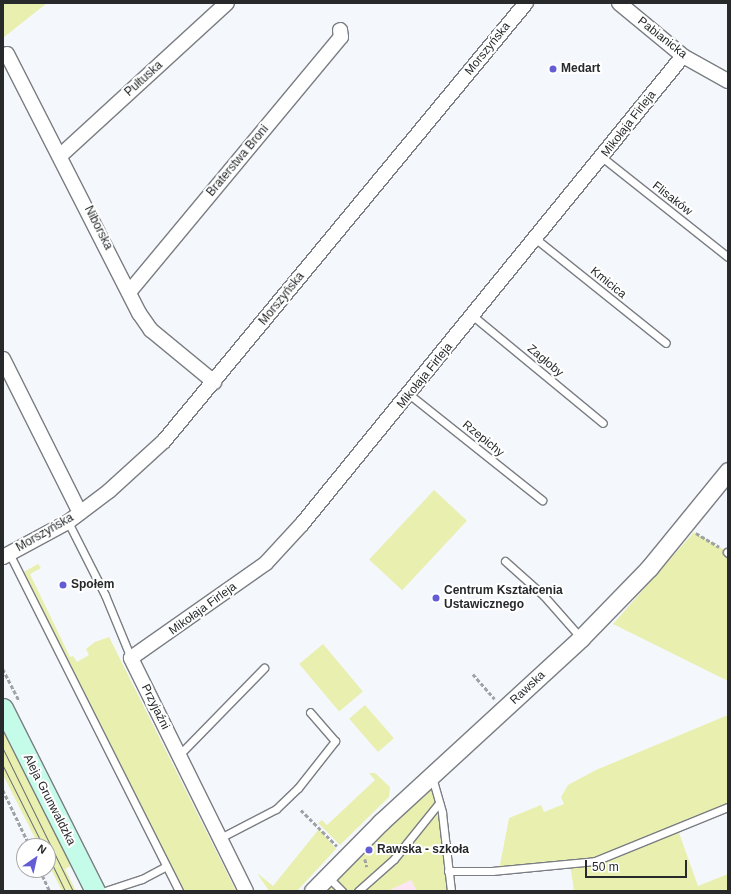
<!DOCTYPE html>
<meta charset="utf-8">
<style>
body{margin:0}
#map{position:relative;width:731px;height:894px;overflow:hidden;background:#f4f8fc;font-family:Arial,sans-serif}
div>[style]{position:absolute}
.industrial>*{inset:0;background:#fde6f3}
.green>*{inset:0;background:#e9efaf;transform-origin:0 0}
.path>*{height:2.5px;margin-top:-1.25px;transform-origin:0;background:repeating-linear-gradient(90deg,#a0a3a6 0 4px,transparent 0 6px)}
.roads{filter:drop-shadow(1px 0 #7a7e82) drop-shadow(-1px 0 #7a7e82) drop-shadow(0 1px #7a7e82) drop-shadow(0 -1px #7a7e82)}
.service>*{height:7px;margin:-3.5px;padding:0 3.5px;transform-origin:3.5px;border-radius:3.5px;background:#fff}
.minor>*{height:14px;margin:-7px;padding:0 7px;transform-origin:7px;border-radius:7px;background:#fff}
.tertiary>*{height:17px;margin:-8.5px;padding:0 8.5px;transform-origin:8.5px;border-radius:8.5px;background:#fff}
.secondary>*{height:19px;margin:-9.5px;padding:0 9.5px;transform-origin:9.5px;border-radius:9.5px;background:#c5fbe9}
.tram>*{height:1px;margin:-0.5px;padding:0 0.5px;transform-origin:0.5px;border-radius:0.5px;background:#6c6e70}
.dots>*{width:11px;height:11px;translate:-50% -50%;box-sizing:border-box;border:2px solid #fff;border-radius:50%}
span{translate:-50% -50%;white-space:nowrap;text-align:center;line-height:1.15;-webkit-text-stroke:4px #fff;paint-order:stroke}
.street-label{font-size:12px;color:#27292a}
.poi-label{font-size:12px;color:#27292a;font-weight:700}
.left{translate:0 -50%;text-align:left}
.frame{position:absolute;inset:0;border:4px solid #27292a;pointer-events:none}
.north{position:absolute;left:16px;top:838px;width:40px;height:40px;box-sizing:border-box;background:#fff;border:1px solid #a9a9aa;border-radius:50%;rotate:34deg;font-size:11px;font-weight:700;line-height:16px;text-align:center;color:#27292a}
.north::after{content:'';display:block;margin:auto;width:14px;height:18px;background:#635cd5;clip-path:polygon(50% 0,100% 100%,50% 72%,0 100%)}
.scale{position:absolute;left:585px;top:860px;width:102px;height:18px;box-sizing:border-box;border:2px solid #27292a;border-top:0;padding-left:5px;font-size:12px;line-height:14px;white-space:nowrap;color:#27292a;-webkit-text-stroke:3px #fff;paint-order:stroke}
</style>
<div id="map">
<div class="industrial">
<div style="clip-path:polygon(411px 880px,417px 891px,388px 891px)"></div>
</div>
<div class="green">
<div style="clip-path:polygon(3px 3px,47px 3px,3px 38px)"></div>
<div style="left:434px;top:490px;width:45px;height:95px;rotate:43deg"></div>
<div style="clip-path:polygon(694px 532px,728px 552px,728px 681px,613px 624px)"></div>
<div style="clip-path:polygon(38px 564px,41px 568px,30px 574px,70px 657px,73px 656px,77px 662px,89px 655px,86px 649px,95px 642px,109px 637px,236px 891px,179px 891px,20px 574px)"></div>
<div style="left:323px;top:644px;width:62px;height:31px;rotate:50deg"></div>
<div style="left:365px;top:705px;width:44px;height:21px;rotate:49deg"></div>
<div style="clip-path:polygon(728px 715px,728px 809px,678px 830px,698px 886px,728px 874px,728px 891px,574px 891px,570px 864px,499px 870px,509px 818px,541px 805px,544px 812px,564px 804px,561px 797px,568px 785px,596px 770px)"></div>
<div style="clip-path:polygon(3px 731px,73px 865px,65px 869px,76px 891px,62px 891px,48px 863px,48px 846px,39px 846px,3px 775px)"></div>
<div style="clip-path:polygon(369px 773px,375px 773px,390px 787px,389px 797px,340px 845px,318px 823px,322px 820px,327px 825px,375px 780px)"></div>
<div style="clip-path:polygon(433px 782px,442px 813px,451px 891px,417px 891px,411px 880px,388px 891px,323px 891px)"></div>
<div style="clip-path:polygon(319px 829px,336px 849px,297px 891px,269px 891px,257px 873px,273px 886px)"></div>
</div>
<div class="path">
<div style="left:696px;top:533px;width:27px;rotate:31deg"></div>
<div style="left:3px;top:669px;width:36px;rotate:63deg"></div>
<div style="left:473px;top:674px;width:33px;rotate:49deg"></div>
<div style="left:3px;top:790px;width:62px;rotate:64.3deg"></div>
<div style="left:301px;top:810px;width:51px;rotate:45deg"></div>
<div style="left:365px;top:859px;width:8px;rotate:76deg"></div>
<div style="left:40px;top:870px;width:23px;rotate:65deg"></div>
</div>
<div class="roads">
<div class="service">
<div style="left:603px;top:158px;width:159px;rotate:38.4deg"></div>
<div style="left:536px;top:239px;width:166px;rotate:38.7deg"></div>
<div style="left:473px;top:316px;width:168px;rotate:39.5deg"></div>
<div style="left:410px;top:395px;width:169px;rotate:38.5deg"></div>
<div style="left:68px;top:522px;width:82px;rotate:63.1deg"></div>
<div style="left:105px;top:595px;width:68px;rotate:67.6deg"></div>
<div style="left:727px;top:552px;width:1px;rotate:45deg"></div>
<div style="left:9px;top:553px;width:378px;rotate:63.3deg"></div>
<div style="left:505px;top:561px;width:52px;rotate:41.9deg"></div>
<div style="left:544px;top:596px;width:56px;rotate:48.6deg"></div>
<div style="left:179px;top:755px;width:122px;rotate:-45.7deg"></div>
<div style="left:432px;top:777px;width:37px;rotate:74deg"></div>
<div style="left:442px;top:813px;width:79px;rotate:83.4deg"></div>
<div style="left:220px;top:838px;width:63px;rotate:-27.4deg"></div>
<div style="left:276px;top:809px;width:30px;rotate:-44deg"></div>
<div style="left:298px;top:788px;width:60px;rotate:-51.8deg"></div>
<div style="left:335px;top:741px;width:38px;rotate:-131deg"></div>
<div style="left:448px;top:871px;width:44px"></div>
<div style="left:492px;top:871px;width:103px;rotate:-5.5deg"></div>
<div style="left:595px;top:861px;width:144px;rotate:-22.1deg"></div>
<div style="left:328px;top:877px;width:20px;rotate:45deg"></div>
<div style="left:105px;top:891px;width:39px;rotate:-18deg"></div>
<div style="left:142px;top:879px;width:27px;rotate:-28deg"></div>
<div style="left:358px;top:891px;width:48px;rotate:-41.6deg"></div>
<div style="left:394px;top:859px;width:72px;rotate:-51.2deg"></div>
</div>
<div class="minor">
<div style="left:619px;top:3px;width:83px;rotate:39.6deg"></div>
<div style="left:683px;top:56px;width:51px;rotate:29.1deg"></div>
<div style="left:7px;top:54px;width:291px;rotate:63deg"></div>
<div style="left:139px;top:313px;width:21px;rotate:55deg"></div>
<div style="left:151px;top:330px;width:82px;rotate:39.5deg"></div>
<div style="left:61px;top:155px;width:225px;rotate:-42.5deg"></div>
<div style="left:130px;top:291px;width:330px;rotate:-50.3deg"></div>
<div style="left:341px;top:37px;width:7px;rotate:-98deg"></div>
<div style="left:3px;top:359px;width:172px;rotate:63.4deg"></div>
<div style="left:3px;top:557px;width:74px;rotate:-28.3deg"></div>
<div style="left:68px;top:522px;width:51px;rotate:-37.1deg"></div>
<div style="left:109px;top:491px;width:74px;rotate:-42.3deg"></div>
<div style="left:164px;top:441px;width:568px;rotate:-50.43deg"></div>
<div style="left:246px;top:891px;width:260px;rotate:-116.3deg"></div>
<div style="left:131px;top:658px;width:165px;rotate:-35.1deg"></div>
<div style="left:266px;top:563px;width:53px;rotate:-47.3deg"></div>
<div style="left:302px;top:524px;width:603px;rotate:-50.85deg"></div>
</div>
<div class="tertiary">
<div style="left:313px;top:891px;width:97px;rotate:-45.4deg"></div>
<div style="left:381px;top:822px;width:272px;rotate:-42.6deg"></div>
<div style="left:581px;top:638px;width:98px;rotate:-45.8deg"></div>
<div style="left:649px;top:568px;width:125px;rotate:-50.8deg"></div>
</div>
<div class="secondary">
<div style="left:3px;top:708px;width:205px;rotate:63.3deg"></div>
</div>
</div>
<div class="tram">
<div style="left:3px;top:749px;width:158px;rotate:63.8deg"></div>
<div style="left:3px;top:766px;width:89px;rotate:63.4deg"></div>
<div style="left:48px;top:856px;width:39px;rotate:64deg"></div>
</div>
<div class="dots">
<div style="left:553px;top:69px;background:#635cd5"></div>
<div style="left:63px;top:585px;background:#635cd5"></div>
<div style="left:436px;top:598px;background:#635cd5"></div>
<div style="left:369px;top:850px;background:#635cd5"></div>
</div>
<div class="street-label">
<span style="left:662px;top:38px;rotate:38deg">Pabianicka</span>
<span style="left:488px;top:49px;rotate:-51deg">Morszyńska</span>
<span style="left:144px;top:79px;rotate:-42deg">Pułtuska</span>
<span style="left:629px;top:124px;rotate:-52deg">Mikołaja Firleja</span>
<span style="left:238px;top:161px;rotate:-50deg">Braterstwa Broni</span>
<span style="left:672px;top:199px;rotate:38deg">Flisaków</span>
<span style="left:98px;top:228px;rotate:63deg">Niborska</span>
<span style="left:608px;top:283px;rotate:39deg">Kmicica</span>
<span style="left:282px;top:299px;rotate:-51deg">Morszyńska</span>
<span style="left:545px;top:361px;rotate:40deg">Zagłoby</span>
<span style="left:425px;top:376px;rotate:-51deg">Mikołaja Firleja</span>
<span style="left:483px;top:439px;rotate:39deg">Rzepichy</span>
<span style="left:45px;top:533px;rotate:-30deg">Morszyńska</span>
<span style="left:203px;top:609px;rotate:-36deg">Mikołaja Firleja</span>
<span style="left:528px;top:688px;rotate:-43deg">Rawska</span>
<span style="left:155px;top:707px;rotate:64deg">Przyjaźni</span>
<span style="left:49px;top:800px;rotate:63deg">Aleja Grunwaldzka</span>
</div>
<div class="poi-label">
<span class="left" style="left:561px;top:69px">Medart</span>
<span class="left" style="left:71px;top:585px">Społem</span>
<span class="left" style="left:444px;top:598px">Centrum Kształcenia<br>Ustawicznego</span>
<span class="left" style="left:377px;top:850px">Rawska - szkoła</span>
</div>
<div class="frame"></div>
<div class="north">N</div>
<div class="scale">50 m</div>
</div>
